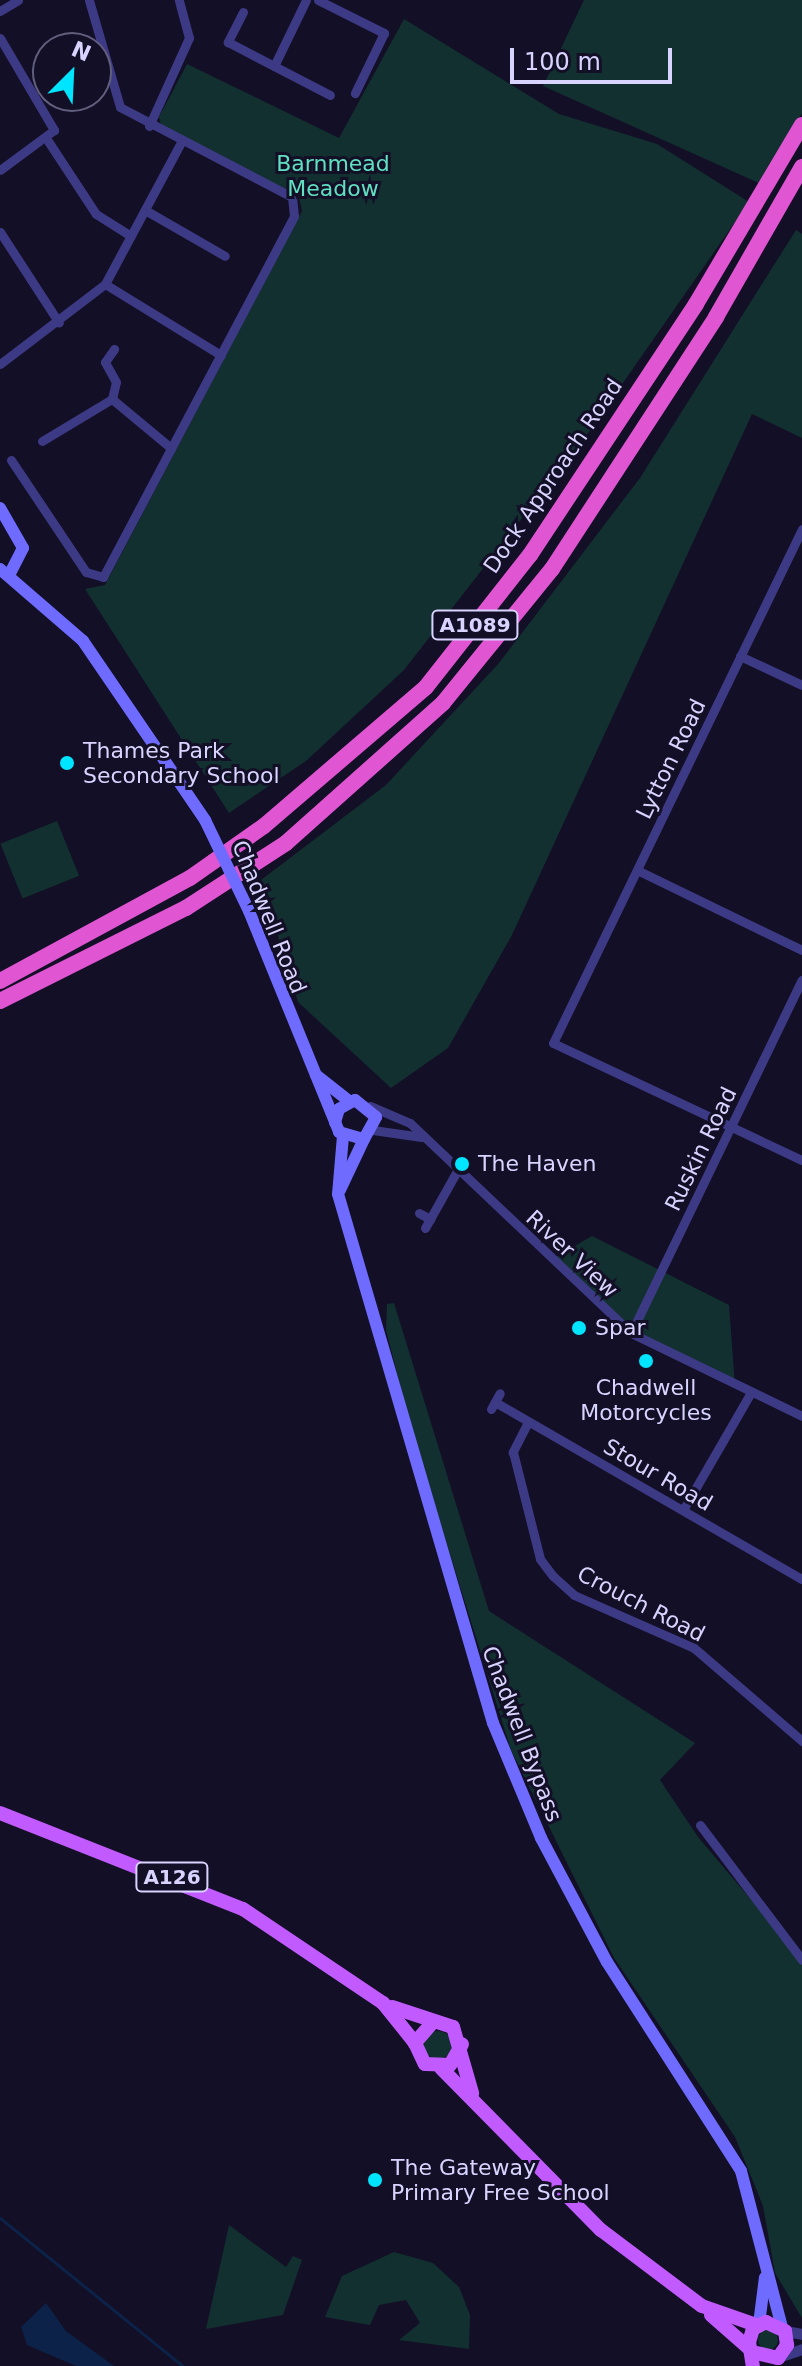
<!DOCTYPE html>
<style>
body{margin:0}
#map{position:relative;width:802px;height:2366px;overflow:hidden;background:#130f26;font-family:"DejaVu Sans",sans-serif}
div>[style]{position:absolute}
.green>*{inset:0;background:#12302f;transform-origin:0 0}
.round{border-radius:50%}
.water>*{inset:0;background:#0c2248}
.stream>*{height:3px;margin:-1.5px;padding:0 1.5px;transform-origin:1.5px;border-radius:1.5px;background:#0c2248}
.minor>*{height:9px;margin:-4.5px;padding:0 4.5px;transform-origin:4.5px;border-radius:4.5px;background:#3d3a85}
.tertiary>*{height:11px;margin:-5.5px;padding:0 5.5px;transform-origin:5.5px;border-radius:5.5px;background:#3d3a85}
.secondary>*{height:12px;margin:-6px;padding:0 6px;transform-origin:6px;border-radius:6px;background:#6f6bff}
.primary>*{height:14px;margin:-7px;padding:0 7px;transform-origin:7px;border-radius:7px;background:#c25bff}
.trunk>*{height:16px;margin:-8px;padding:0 8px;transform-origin:8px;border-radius:8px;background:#e055d1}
.secondary-bridge>*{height:12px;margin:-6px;padding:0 6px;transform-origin:6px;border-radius:6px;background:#6f6bff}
.dots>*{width:22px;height:22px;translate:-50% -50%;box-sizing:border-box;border:4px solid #130f26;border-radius:50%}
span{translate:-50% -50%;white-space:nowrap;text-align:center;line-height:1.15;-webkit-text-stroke:6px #130f26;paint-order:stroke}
.shield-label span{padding:2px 6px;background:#130f26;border:2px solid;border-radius:6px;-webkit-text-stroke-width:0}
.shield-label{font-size:20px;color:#d9d4ff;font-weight:700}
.park-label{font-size:22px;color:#5fe0c0}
.street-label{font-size:22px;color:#d9d4ff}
.poi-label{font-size:22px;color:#d9d4ff}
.left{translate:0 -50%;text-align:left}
.north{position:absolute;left:32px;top:32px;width:80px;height:80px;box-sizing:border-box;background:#130f26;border:2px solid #625e7d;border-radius:50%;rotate:24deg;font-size:22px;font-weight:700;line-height:32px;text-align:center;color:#d9d4ff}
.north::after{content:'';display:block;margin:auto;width:28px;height:36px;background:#00e5ff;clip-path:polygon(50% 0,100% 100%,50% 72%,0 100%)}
.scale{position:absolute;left:510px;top:48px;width:162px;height:36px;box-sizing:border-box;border:4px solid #d9d4ff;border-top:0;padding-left:10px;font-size:24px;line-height:28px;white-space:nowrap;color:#d9d4ff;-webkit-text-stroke:6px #130f26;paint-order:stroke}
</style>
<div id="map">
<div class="green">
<div style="clip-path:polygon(584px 0,802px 0,802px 113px,761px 184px,543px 86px)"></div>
<div style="clip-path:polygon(404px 19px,559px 114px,657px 144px,749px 202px,586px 436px,404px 670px,306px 761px,229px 813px,85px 589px,105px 585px,302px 211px,299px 197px,161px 125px,159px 117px,187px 64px,339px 138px)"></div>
<div style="clip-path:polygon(796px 230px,802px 234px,802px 438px,752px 414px,512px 935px,448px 1048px,391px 1088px,298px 1002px,261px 880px,386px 785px,499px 663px,640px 478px)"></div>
<div style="left:57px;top:821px;width:59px;height:61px;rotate:68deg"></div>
<div style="clip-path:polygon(592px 1236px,729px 1305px,735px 1386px,631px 1333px,551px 1260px)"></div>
<div style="clip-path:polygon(394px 1303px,489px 1611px,695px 1743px,660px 1780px,698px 1837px,802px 1960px,802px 2318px,775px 2273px,763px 2206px,735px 2137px,614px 1958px,511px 1750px,412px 1432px,386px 1330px,387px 1304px)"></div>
<div class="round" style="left:424px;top:2031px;width:28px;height:28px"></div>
<div style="clip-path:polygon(229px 2225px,286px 2267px,293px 2256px,302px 2260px,283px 2315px,206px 2329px)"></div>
<div style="clip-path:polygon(394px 2252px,433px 2263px,459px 2287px,470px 2315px,469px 2349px,399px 2340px,420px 2323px,406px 2300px,379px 2305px,370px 2325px,325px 2317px,342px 2276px)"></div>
<div class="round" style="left:758px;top:2330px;width:20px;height:20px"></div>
</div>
<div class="water">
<div style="clip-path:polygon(46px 2303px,66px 2331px,114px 2366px,76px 2366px,27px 2345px,21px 2327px)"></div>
</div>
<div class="stream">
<div style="left:0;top:2218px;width:235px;rotate:39deg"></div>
</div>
<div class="minor">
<div style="left:318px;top:0;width:74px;rotate:26.6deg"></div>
<div style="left:384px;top:33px;width:67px;rotate:115.8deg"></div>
<div style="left:0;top:11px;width:21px;rotate:-31deg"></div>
<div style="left:243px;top:12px;width:34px;rotate:117deg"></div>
<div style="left:228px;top:42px;width:52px;rotate:27.6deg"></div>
<div style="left:274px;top:66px;width:73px;rotate:-64.1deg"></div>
<div style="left:0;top:38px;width:107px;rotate:59.6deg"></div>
<div style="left:54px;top:130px;width:67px;rotate:143.5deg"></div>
<div style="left:274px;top:66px;width:63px;rotate:27.4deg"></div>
<div style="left:149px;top:126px;width:97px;rotate:-65.6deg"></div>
<div style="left:189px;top:38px;width:39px;rotate:-105deg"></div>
<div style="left:48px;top:141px;width:87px;rotate:56.7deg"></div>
<div style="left:96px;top:214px;width:41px;rotate:32.2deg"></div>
<div style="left:145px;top:210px;width:92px;rotate:29.9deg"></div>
<div style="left:0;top:232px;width:108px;rotate:57deg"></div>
<div style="left:105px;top:284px;width:136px;rotate:31.5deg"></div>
<div style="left:0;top:364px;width:132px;rotate:-37.3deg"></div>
<div style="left:105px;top:284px;width:161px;rotate:-61.8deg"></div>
<div style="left:112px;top:399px;width:77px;rotate:39.7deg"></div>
<div style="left:42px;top:441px;width:82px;rotate:-31deg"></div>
<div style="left:112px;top:399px;width:17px;rotate:-77deg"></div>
<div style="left:116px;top:382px;width:23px;rotate:-119deg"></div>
<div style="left:105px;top:362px;width:16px;rotate:-55deg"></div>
<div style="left:11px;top:460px;width:135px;rotate:56.2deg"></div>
<div style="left:86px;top:572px;width:18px;rotate:16deg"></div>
<div style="left:103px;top:577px;width:408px;rotate:-62.1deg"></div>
<div style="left:294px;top:216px;width:19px;rotate:-96deg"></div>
<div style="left:292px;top:197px;width:194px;rotate:-152.4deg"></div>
<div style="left:120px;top:107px;width:111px;rotate:-106.2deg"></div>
<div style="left:802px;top:529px;width:571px;rotate:115.85deg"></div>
<div style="left:553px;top:1043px;width:275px;rotate:25.2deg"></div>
<div style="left:740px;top:656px;width:68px;rotate:25.1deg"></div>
<div style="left:637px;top:870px;width:183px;rotate:25.9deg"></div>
<div style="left:370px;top:1106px;width:43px;rotate:23deg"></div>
<div style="left:410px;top:1123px;width:305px;rotate:43.5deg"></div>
<div style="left:631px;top:1333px;width:190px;rotate:25.9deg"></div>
<div style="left:373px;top:1130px;width:49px;rotate:8.3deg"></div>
<div style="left:419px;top:1213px;width:13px;rotate:29deg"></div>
<div style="left:425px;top:1228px;width:65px;rotate:-60.7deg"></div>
<div style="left:631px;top:1333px;width:392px;rotate:-64.2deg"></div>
<div style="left:495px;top:1402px;width:354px;rotate:30deg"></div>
<div style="left:491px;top:1409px;width:18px;rotate:-61deg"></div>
<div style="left:528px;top:1422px;width:34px;rotate:117deg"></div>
<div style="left:513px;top:1452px;width:110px;rotate:75.8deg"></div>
<div style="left:540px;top:1559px;width:21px;rotate:53deg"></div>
<div style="left:553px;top:1576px;width:28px;rotate:42deg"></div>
<div style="left:574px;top:1595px;width:131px;rotate:23.8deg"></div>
<div style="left:694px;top:1648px;width:143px;rotate:40.7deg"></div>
<div style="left:683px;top:1510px;width:134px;rotate:-60deg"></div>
<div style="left:700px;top:1825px;width:169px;rotate:52.9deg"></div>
</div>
<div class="tertiary">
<div style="left:785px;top:2331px;width:17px;rotate:10deg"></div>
<div style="left:781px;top:2356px;width:22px;rotate:-18deg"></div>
</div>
<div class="secondary">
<div style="left:0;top:508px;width:46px;rotate:60.1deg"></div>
<div style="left:23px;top:548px;width:29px;rotate:117deg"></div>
<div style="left:0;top:569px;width:110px;rotate:40.9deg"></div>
<div style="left:83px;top:641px;width:217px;rotate:55.7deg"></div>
<div style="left:249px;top:911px;width:239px;rotate:67.8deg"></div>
<div style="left:339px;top:1132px;width:26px;rotate:16deg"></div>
<div style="left:364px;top:1139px;width:25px;rotate:-61deg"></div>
<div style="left:376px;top:1117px;width:27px;rotate:-141deg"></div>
<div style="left:355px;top:1100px;width:18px;rotate:151deg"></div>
<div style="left:339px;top:1109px;width:14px;rotate:107deg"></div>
<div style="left:316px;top:1075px;width:42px;rotate:38.2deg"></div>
<div style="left:343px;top:1136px;width:58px;rotate:94.9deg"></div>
<div style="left:338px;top:1194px;width:551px;rotate:73.67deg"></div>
<div style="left:493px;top:1723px;width:125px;rotate:67.3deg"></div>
<div style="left:541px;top:1838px;width:140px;rotate:62deg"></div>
<div style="left:607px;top:1962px;width:248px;rotate:57.3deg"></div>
<div style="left:741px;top:2171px;width:161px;rotate:75.3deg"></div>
<div style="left:340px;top:1190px;width:56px;rotate:-64.8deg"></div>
<div style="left:759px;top:2324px;width:47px;rotate:-82.7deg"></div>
</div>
<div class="primary">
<div style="left:0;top:1813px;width:261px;rotate:21.6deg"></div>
<div style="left:243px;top:1909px;width:169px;rotate:33.9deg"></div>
<div style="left:383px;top:2003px;width:51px;rotate:51.3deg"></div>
<div style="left:392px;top:2007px;width:64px;rotate:18.2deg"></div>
<div style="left:453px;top:2027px;width:69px;rotate:73.9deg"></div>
<div style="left:433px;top:2022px;width:28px;rotate:131deg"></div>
<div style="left:415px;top:2043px;width:23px;rotate:65deg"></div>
<div style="left:425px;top:2064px;width:25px;rotate:2deg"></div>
<div style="left:450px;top:2065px;width:24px;rotate:-60deg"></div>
<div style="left:441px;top:2068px;width:228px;rotate:45.4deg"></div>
<div style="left:601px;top:2230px;width:126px;rotate:37deg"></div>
<div style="left:702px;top:2306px;width:57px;rotate:19.4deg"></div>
<div style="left:711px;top:2315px;width:53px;rotate:41.2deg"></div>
<div style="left:752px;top:2352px;width:27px;rotate:13deg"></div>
<div style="left:778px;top:2358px;width:16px;rotate:-55deg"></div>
<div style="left:787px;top:2345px;width:14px;rotate:-98deg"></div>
<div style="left:785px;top:2331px;width:21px;rotate:-155deg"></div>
<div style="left:766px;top:2322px;width:15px;rotate:152deg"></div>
<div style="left:753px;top:2329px;width:14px;rotate:107deg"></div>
<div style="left:749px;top:2342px;width:24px;rotate:81deg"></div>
</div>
<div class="trunk">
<div style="left:0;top:981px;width:216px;rotate:-28.5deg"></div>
<div style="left:190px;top:878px;width:90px;rotate:-35.1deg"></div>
<div style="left:264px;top:826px;width:213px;rotate:-40.6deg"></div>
<div style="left:426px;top:687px;width:168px;rotate:-51.8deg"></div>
<div style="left:530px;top:555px;width:301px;rotate:-56.5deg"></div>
<div style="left:696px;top:304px;width:208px;rotate:-59.4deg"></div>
<div style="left:0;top:1001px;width:208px;rotate:-26.6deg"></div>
<div style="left:186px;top:908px;width:119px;rotate:-33deg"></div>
<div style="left:286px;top:843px;width:210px;rotate:-41.7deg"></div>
<div style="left:443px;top:703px;width:173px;rotate:-50.9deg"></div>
<div style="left:552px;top:569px;width:301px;rotate:-56.9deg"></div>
<div style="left:716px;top:317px;width:173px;rotate:-60.2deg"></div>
</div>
<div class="secondary-bridge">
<div style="left:205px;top:820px;width:101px;rotate:64.2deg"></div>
</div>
<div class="dots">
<div style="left:67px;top:763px;background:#00e5ff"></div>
<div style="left:462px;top:1164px;background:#00e5ff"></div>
<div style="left:579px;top:1328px;background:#00e5ff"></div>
<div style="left:646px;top:1361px;background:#00e5ff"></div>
<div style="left:375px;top:2180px;background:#00e5ff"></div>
</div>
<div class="shield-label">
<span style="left:475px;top:625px">A1089</span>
<span style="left:172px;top:1877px">A126</span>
</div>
<div class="park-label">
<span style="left:333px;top:176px">Barnmead<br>Meadow</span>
</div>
<div class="street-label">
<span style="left:553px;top:476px;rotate:-56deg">Dock Approach Road</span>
<span style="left:671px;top:759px;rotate:-64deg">Lytton Road</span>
<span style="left:269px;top:917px;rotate:68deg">Chadwell Road</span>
<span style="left:701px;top:1149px;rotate:-64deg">Ruskin Road</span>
<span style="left:572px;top:1254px;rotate:43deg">River View</span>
<span style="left:658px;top:1475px;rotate:30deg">Stour Road</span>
<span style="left:641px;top:1604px;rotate:27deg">Crouch Road</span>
<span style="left:522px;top:1734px;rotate:69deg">Chadwell Bypass</span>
</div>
<div class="poi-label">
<span class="left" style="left:83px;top:763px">Thames Park<br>Secondary School</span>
<span class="left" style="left:478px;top:1164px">The Haven</span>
<span class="left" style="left:595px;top:1328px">Spar</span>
<span style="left:646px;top:1400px">Chadwell<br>Motorcycles</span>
<span class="left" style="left:391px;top:2180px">The Gateway<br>Primary Free School</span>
</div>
<div class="north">N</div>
<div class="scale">100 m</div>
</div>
